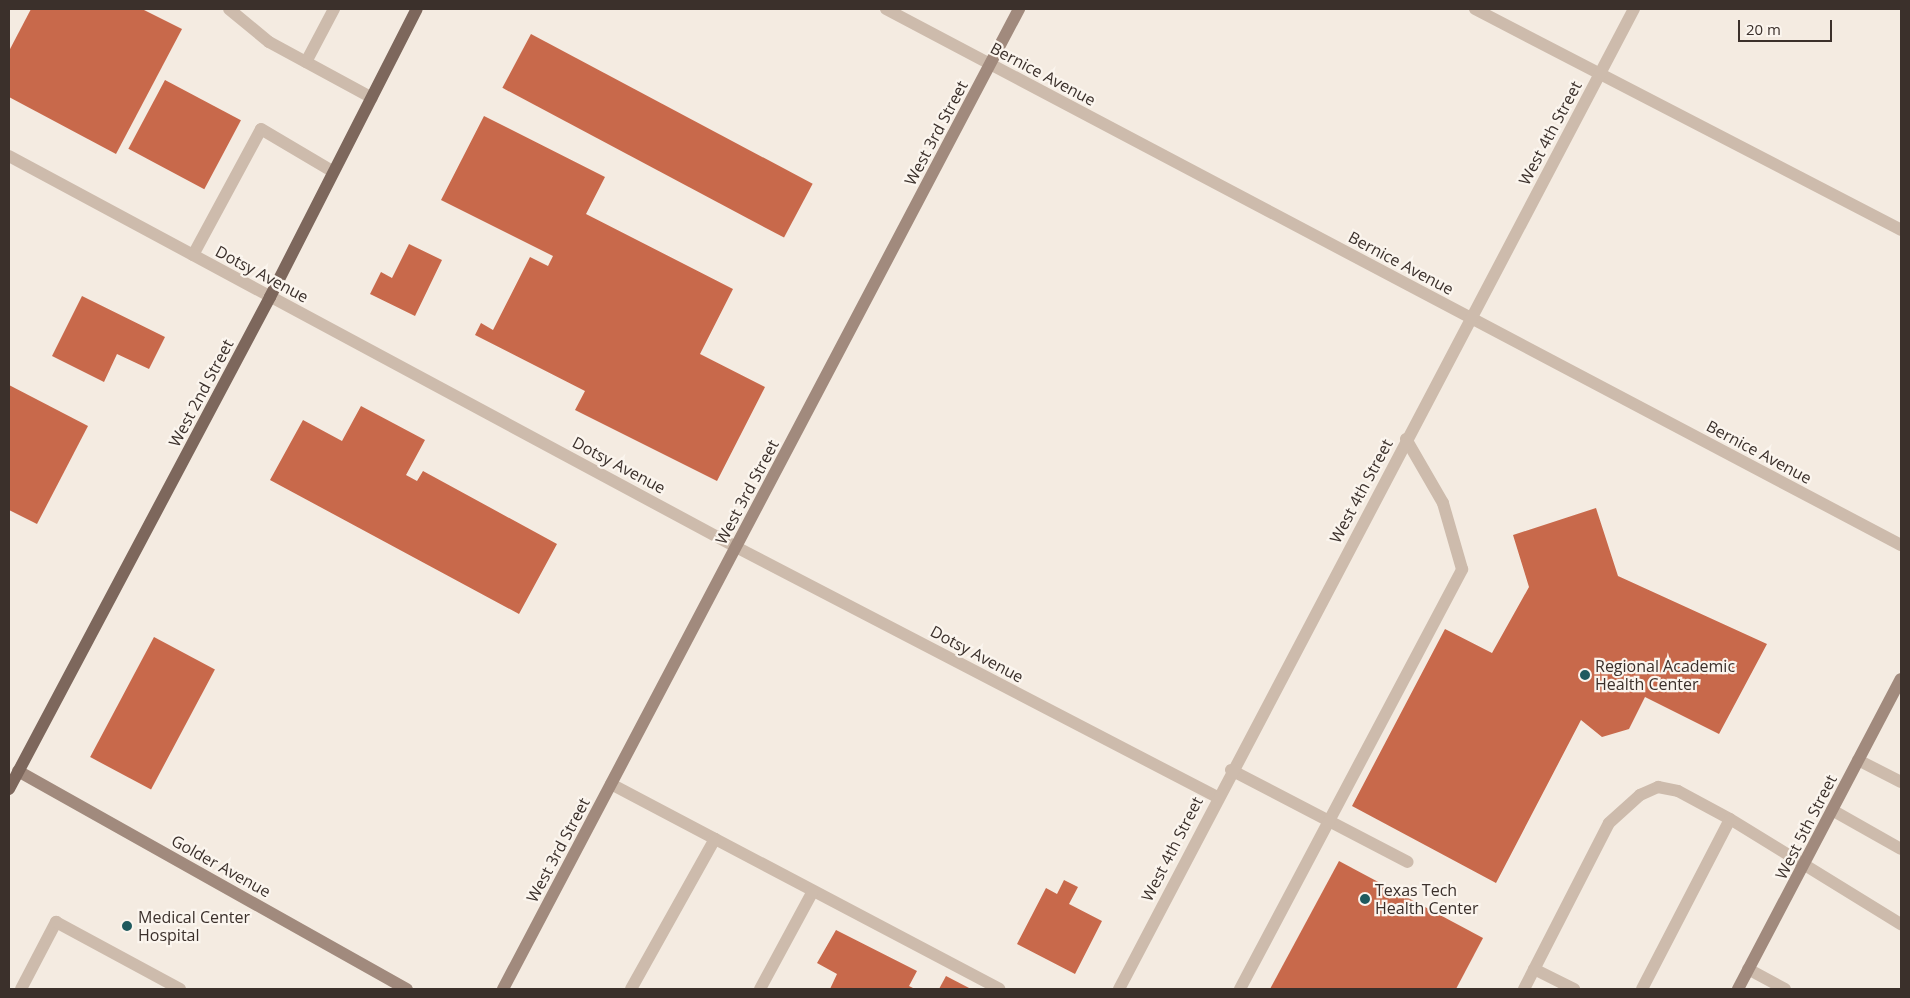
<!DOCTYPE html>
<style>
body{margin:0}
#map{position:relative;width:1910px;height:998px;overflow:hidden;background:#f4ebe1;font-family:"Open Sans",sans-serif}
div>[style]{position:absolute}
.building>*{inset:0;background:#c8694b;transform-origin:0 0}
.lane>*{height:12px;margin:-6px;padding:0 6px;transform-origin:6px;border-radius:6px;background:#cdbbac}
.street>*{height:12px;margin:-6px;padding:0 6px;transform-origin:6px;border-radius:6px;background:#cdbbac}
.secondary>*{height:12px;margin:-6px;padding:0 6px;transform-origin:6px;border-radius:6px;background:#a18a7d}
.primary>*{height:12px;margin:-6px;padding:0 6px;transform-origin:6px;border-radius:6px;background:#7d675c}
.dots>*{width:14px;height:14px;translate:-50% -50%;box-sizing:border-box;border:2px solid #fbf5ee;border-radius:50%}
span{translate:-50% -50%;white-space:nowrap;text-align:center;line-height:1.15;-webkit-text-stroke:4.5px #fbf5ee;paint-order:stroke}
.street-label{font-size:16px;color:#3b302b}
.poi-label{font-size:16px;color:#3b302b}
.left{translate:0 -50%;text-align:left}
.frame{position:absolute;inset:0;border:10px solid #3b302b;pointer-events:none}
.scale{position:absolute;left:1738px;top:20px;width:94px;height:22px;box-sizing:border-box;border:2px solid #3b302b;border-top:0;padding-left:6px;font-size:15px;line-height:18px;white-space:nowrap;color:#3b302b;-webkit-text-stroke:4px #fbf5ee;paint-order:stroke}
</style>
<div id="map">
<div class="building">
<div style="clip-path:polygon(31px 9px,142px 9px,182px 29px,116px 154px,9px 97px,9px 51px)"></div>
<div style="left:531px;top:34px;width:319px;height:61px;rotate:28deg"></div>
<div style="left:165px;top:80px;width:86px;height:78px;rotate:28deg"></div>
<div style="clip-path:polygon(484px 116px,605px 177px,586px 214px,733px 289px,700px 354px,765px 387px,717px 481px,575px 410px,585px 391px,475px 335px,481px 323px,493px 330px,530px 257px,548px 266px,553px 256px,441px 200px)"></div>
<div style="clip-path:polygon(409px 244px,442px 260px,415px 316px,370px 294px,381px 272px,392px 278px)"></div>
<div style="clip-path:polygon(82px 296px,165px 337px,149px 369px,117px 354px,104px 382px,52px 356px)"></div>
<div style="clip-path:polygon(9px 385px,88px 426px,37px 524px,9px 510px)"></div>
<div style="clip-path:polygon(361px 406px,425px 440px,406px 475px,417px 481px,423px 471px,557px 544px,519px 614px,270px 480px,303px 420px,342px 441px)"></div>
<div style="clip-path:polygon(1596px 508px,1618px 576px,1767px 644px,1719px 734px,1645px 697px,1629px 729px,1602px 737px,1581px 720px,1496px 883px,1352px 806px,1445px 629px,1492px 653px,1529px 587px,1513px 535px)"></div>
<div style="left:154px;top:637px;width:69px;height:136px;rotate:28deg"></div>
<div style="clip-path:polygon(1339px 861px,1483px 938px,1456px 989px,1270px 989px)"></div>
<div style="clip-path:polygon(1064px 880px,1078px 887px,1069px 904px,1102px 921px,1075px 974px,1017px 944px,1046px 888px,1057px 894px)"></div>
<div style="clip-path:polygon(836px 930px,917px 971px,909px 986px,915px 989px,830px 989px,837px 974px,817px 963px)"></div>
<div style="clip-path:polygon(946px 976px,971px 989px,939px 989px)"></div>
</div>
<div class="lane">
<div style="left:229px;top:9px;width:52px;rotate:39.5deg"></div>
<div style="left:269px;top:42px;width:117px;rotate:28.5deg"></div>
<div style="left:1475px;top:9px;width:480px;rotate:27.4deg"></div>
<div style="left:306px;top:62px;width:60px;rotate:-62.2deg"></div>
<div style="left:193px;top:255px;width:143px;rotate:-61.6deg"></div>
<div style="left:261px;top:129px;width:82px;rotate:30.6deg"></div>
<div style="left:1858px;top:760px;width:48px;rotate:27.1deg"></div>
<div style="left:1231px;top:770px;width:199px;rotate:27.5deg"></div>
<div style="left:611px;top:784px;width:439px;rotate:27.8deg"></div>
<div style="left:1832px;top:810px;width:79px;rotate:29.5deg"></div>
<div style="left:1534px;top:969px;width:45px;rotate:26.6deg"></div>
<div style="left:1748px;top:969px;width:42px;rotate:28.4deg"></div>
<div style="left:21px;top:989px;width:76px;rotate:-62.4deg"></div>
<div style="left:56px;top:922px;width:141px;rotate:28.4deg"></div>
<div style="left:631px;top:989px;width:172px;rotate:-60.8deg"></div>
<div style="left:760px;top:989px;width:111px;rotate:-61.6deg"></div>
<div style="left:1240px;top:989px;width:475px;rotate:-62.1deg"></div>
<div style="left:1462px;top:569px;width:69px;rotate:-106.1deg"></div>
<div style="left:1443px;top:503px;width:74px;rotate:-120deg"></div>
<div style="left:1524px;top:989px;width:186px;rotate:-62.9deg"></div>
<div style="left:1609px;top:823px;width:42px;rotate:-42.1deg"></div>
<div style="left:1640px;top:795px;width:20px;rotate:-24deg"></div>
<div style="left:1658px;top:787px;width:20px;rotate:11deg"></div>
<div style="left:1678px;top:791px;width:59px;rotate:28.3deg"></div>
<div style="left:1730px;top:819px;width:201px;rotate:31.6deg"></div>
<div style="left:1642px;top:989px;width:191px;rotate:-62.6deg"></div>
</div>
<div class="street">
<div style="left:886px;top:9px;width:1148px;rotate:27.84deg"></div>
<div style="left:9px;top:156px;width:825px;rotate:28.27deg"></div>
<div style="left:736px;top:547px;width:542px;rotate:27.46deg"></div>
<div style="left:1119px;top:989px;width:1107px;rotate:-62.28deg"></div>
</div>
<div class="secondary">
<div style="left:18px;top:771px;width:446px;rotate:29.3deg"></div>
<div style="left:503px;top:989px;width:1108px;rotate:-62.23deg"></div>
<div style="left:1738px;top:989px;width:350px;rotate:-62.3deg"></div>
</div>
<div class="primary">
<div style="left:9px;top:789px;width:557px;rotate:-62.05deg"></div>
<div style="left:270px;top:297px;width:323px;rotate:-63deg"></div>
</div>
<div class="dots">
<div style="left:1585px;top:675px;background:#1f5a5e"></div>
<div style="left:1365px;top:899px;background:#1f5a5e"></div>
<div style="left:127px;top:926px;background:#1f5a5e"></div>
</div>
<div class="street-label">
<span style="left:1043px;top:74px;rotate:28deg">Bernice Avenue</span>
<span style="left:936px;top:133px;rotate:-62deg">West 3rd Street</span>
<span style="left:1550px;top:133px;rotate:-62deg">West 4th Street</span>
<span style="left:1401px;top:263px;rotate:28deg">Bernice Avenue</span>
<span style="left:262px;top:274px;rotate:28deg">Dotsy Avenue</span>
<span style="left:201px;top:393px;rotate:-62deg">West 2nd Street</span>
<span style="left:1759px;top:452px;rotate:28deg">Bernice Avenue</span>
<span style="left:619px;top:465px;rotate:28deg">Dotsy Avenue</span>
<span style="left:1361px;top:491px;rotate:-62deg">West 4th Street</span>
<span style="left:747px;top:492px;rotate:-62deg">West 3rd Street</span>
<span style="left:977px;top:654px;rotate:28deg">Dotsy Avenue</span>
<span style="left:1806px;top:827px;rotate:-63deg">West 5th Street</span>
<span style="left:1172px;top:849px;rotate:-63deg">West 4th Street</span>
<span style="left:558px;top:850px;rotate:-62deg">West 3rd Street</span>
<span style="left:221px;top:866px;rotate:29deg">Golder Avenue</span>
</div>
<div class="poi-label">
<span class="left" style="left:1595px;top:675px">Regional Academic<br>Health Center</span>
<span class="left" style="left:1375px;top:899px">Texas Tech<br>Health Center</span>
<span class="left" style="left:138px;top:926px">Medical Center<br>Hospital</span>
</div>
<div class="frame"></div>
<div class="scale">20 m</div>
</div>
